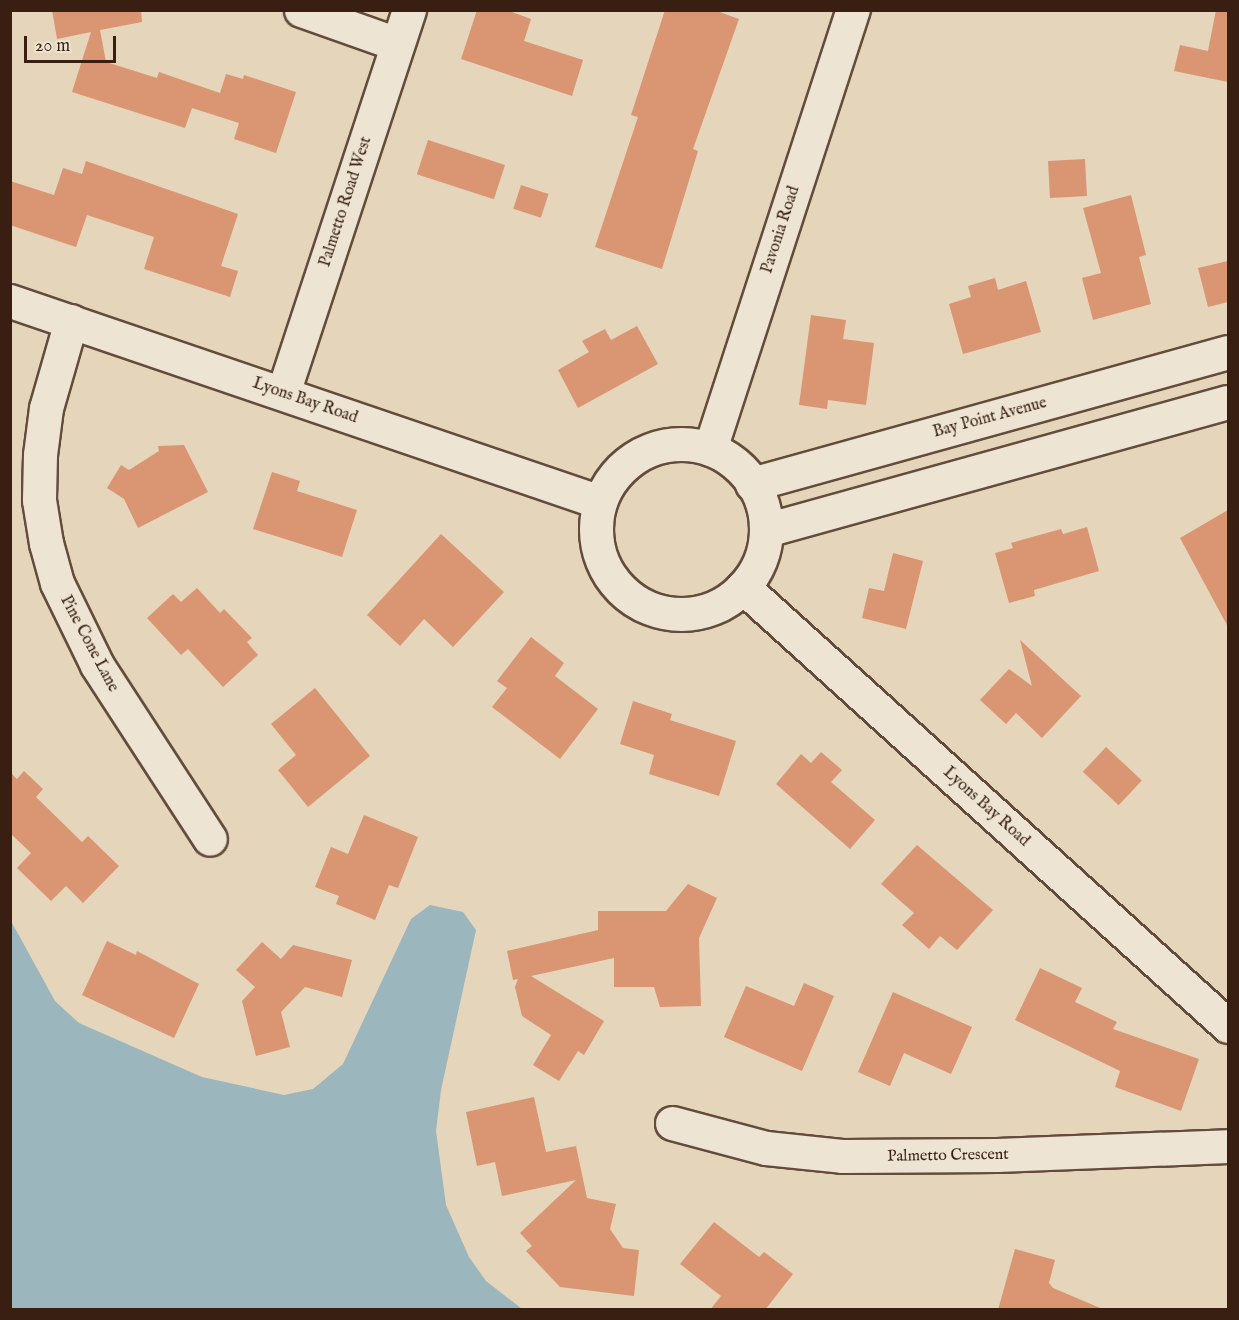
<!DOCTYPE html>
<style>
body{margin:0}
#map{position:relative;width:1239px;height:1320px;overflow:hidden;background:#e4d5bb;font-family:"IM FELL English",serif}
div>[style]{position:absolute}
.water>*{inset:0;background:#9bb6bc}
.building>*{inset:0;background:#da9573;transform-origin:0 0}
.roads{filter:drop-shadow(2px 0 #644c3c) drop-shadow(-2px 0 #644c3c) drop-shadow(0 2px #644c3c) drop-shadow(0 -2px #644c3c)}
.minor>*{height:33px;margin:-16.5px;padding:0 16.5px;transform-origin:16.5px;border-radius:16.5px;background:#ede4d3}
.minor>.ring{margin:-16.5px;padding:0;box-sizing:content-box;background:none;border:33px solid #ede4d3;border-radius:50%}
span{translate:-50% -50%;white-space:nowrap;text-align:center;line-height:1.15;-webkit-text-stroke:4.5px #ede4d3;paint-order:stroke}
.street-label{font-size:16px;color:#391f11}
.frame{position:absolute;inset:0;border:12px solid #391f11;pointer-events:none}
.scale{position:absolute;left:24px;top:36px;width:92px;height:27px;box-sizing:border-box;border:3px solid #391f11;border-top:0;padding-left:8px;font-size:18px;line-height:21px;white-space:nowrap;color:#391f11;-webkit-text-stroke:4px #ede4d3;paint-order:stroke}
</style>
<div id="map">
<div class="water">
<div style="clip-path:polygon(430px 905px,463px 912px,476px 930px,441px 1090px,436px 1131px,446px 1205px,469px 1257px,486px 1281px,522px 1309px,11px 1309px,11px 921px,55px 1001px,79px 1023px,202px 1077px,284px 1095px,313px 1089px,343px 1064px,411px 919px)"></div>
</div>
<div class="building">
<div style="clip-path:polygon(52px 10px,141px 10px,142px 22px,100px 30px,106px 62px,157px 78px,159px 72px,220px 93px,226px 74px,243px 79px,244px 75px,296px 92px,276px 153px,234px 139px,239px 123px,192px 108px,185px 128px,72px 92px,91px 32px,57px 39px)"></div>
<div style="clip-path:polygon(477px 10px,507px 10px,531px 19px,524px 41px,583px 60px,572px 96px,461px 59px)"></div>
<div style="clip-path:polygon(665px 10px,714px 10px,739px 19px,693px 149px,698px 151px,662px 269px,595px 247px,638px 117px,631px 115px)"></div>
<div style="clip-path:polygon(1216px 10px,1228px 10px,1228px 82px,1174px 71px,1180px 45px,1208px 51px)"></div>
<div style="left:428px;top:140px;width:81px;height:36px;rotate:18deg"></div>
<div style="left:1085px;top:159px;width:37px;height:37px;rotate:87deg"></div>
<div style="clip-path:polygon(86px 161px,238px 214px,221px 266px,238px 271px,230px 297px,144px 269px,154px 237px,87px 215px,76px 247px,10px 225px,10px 181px,54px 195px,63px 168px,82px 174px)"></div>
<div style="left:521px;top:185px;width:29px;height:25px;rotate:18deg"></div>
<div style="clip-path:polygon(1131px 195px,1146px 255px,1139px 257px,1151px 304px,1093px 320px,1082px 278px,1101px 273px,1083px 208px)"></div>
<div style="clip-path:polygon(1228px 261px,1228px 302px,1208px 307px,1198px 268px)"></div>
<div style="clip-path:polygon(995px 278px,998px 290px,1026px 281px,1041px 332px,963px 354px,949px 304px,971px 297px,968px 286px)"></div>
<div style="clip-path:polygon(811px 315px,846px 320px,843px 339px,874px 343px,866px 405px,828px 400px,827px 409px,799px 405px)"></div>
<div style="clip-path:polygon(637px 326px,658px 364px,578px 408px,558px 370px,589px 352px,582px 341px,605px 329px,611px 340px)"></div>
<div style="clip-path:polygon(184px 445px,208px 492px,138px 528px,124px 499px,107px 488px,121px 465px,129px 470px,159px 451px,158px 446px)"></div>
<div style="clip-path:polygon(272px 472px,300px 481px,297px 491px,357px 510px,342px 557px,253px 529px)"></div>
<div style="clip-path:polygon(1228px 510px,1228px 627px,1180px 538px)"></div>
<div style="clip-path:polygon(1087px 527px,1099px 571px,1034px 590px,1035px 596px,1009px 603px,995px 553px,1013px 548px,1011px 543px,1061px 529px,1063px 534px)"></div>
<div style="clip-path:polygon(441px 534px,504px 592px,453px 647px,424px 619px,400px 646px,367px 615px)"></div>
<div style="clip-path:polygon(893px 553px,923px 561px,906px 629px,862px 618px,869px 588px,884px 591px)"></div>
<div style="clip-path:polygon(197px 588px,220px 613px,224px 609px,252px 638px,247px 642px,258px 655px,223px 687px,188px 649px,181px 655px,147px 618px,173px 594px,181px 602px)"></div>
<div style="clip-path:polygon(531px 637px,564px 663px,555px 676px,598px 709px,560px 759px,492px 707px,507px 688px,497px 681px)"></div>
<div style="clip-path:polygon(1020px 640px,1081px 696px,1042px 738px,1016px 713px,1006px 724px,980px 700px,1009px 669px,1032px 686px)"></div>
<div style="clip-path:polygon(315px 688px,370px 756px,308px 807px,278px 770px,296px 755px,271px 724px)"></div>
<div style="clip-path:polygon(633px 701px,672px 714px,670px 720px,736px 741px,719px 796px,649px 774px,654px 755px,620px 744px)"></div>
<div style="left:1106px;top:747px;width:49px;height:34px;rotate:43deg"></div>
<div style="clip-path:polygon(821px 752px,842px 770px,831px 782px,875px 820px,850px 849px,776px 784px,801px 754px,811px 763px)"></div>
<div style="clip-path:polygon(24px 771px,43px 789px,36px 797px,82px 842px,88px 836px,119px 866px,83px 903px,66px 886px,51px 901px,17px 868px,31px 853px,10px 833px,10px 772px,17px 779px)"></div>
<div style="clip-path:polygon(364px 815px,418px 837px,398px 888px,389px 885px,375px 920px,336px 904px,339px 896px,315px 887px,331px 847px,348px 854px)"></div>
<div style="clip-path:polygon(917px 845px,993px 910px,957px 950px,940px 936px,929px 949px,902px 925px,914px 913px,881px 884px)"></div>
<div style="clip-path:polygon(688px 884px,717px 898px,699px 938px,701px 1006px,660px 1007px,654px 987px,614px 987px,614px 958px,531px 976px,604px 1021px,584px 1055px,578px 1051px,559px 1081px,533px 1065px,551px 1035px,522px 1016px,515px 987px,518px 979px,513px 980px,507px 951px,598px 930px,598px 911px,666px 911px)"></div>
<div style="clip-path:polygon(107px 941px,136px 955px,137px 951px,199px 984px,174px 1038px,82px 995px)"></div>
<div style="clip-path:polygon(262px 942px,281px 959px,293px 945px,352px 960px,342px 997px,305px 987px,281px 1012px,290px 1047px,256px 1056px,242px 1001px,255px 987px,236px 970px)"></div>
<div style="clip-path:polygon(1040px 968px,1082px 988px,1075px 1002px,1117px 1022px,1113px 1029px,1199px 1059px,1181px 1111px,1115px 1087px,1120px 1071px,1015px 1020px)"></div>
<div style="clip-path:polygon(804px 983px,834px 996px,802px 1071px,724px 1037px,746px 986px,794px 1006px)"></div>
<div style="clip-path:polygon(893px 992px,972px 1027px,951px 1074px,904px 1053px,890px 1086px,858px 1072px)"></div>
<div style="clip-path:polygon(534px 1097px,546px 1152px,576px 1146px,587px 1198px,616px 1204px,610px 1229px,623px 1248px,639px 1250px,634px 1296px,560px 1287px,526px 1251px,532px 1246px,520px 1233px,576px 1180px,502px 1196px,495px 1162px,477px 1166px,466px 1112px)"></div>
<div style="clip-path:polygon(714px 1222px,759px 1257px,764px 1252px,793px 1274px,765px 1310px,710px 1310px,721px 1296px,680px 1264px)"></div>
<div style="clip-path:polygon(1015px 1249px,1055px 1260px,1049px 1283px,1053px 1288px,1105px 1310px,998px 1310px)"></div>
</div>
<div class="roads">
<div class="minor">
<div style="left:301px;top:10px;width:102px;rotate:19.5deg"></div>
<div style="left:10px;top:301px;width:623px;rotate:18.81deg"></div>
<div style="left:71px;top:321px;width:91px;rotate:106deg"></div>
<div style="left:46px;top:408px;width:47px;rotate:97.3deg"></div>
<div style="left:40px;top:455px;width:45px;rotate:91.3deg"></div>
<div style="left:39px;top:500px;width:44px;rotate:80.8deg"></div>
<div style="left:46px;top:543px;width:41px;rotate:74.6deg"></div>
<div style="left:57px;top:583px;width:91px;rotate:64deg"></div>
<div style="left:97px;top:665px;width:207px;rotate:57deg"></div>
<div style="left:283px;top:393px;width:403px;rotate:-71.8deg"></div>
<div class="ring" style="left:596px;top:444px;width:137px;height:137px"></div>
<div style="left:710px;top:449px;width:462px;rotate:-72deg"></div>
<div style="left:752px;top:484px;width:494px;rotate:-15.5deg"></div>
<div style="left:766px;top:530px;width:479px;rotate:-15.5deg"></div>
<div style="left:743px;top:587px;width:654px;rotate:42.15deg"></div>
<div style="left:672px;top:1123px;width:97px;rotate:14.9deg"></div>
<div style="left:766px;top:1148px;width:76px;rotate:6deg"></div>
<div style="left:842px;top:1156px;width:155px;rotate:-0.4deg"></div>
<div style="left:997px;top:1155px;width:231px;rotate:-2.2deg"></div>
</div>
</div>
<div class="street-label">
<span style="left:346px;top:202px;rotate:-72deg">Palmetto Road West</span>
<span style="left:781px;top:230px;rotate:-72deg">Pavonia Road</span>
<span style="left:305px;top:401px;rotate:19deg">Lyons Bay Road</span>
<span style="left:990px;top:418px;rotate:-15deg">Bay Point Avenue</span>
<span style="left:89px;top:644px;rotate:62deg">Pine Cone Lane</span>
<span style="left:986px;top:807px;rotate:42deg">Lyons Bay Road</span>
<span style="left:948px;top:1156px;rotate:-1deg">Palmetto Crescent</span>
</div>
<div class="frame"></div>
<div class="scale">20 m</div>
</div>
